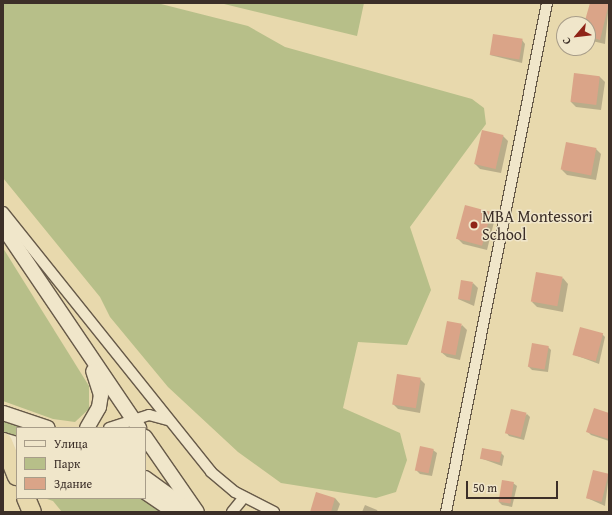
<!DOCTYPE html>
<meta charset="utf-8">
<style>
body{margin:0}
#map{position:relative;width:612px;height:515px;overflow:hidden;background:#e8d9ad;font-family:"Gentium Book Plus",serif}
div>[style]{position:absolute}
.green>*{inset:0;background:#b7bf89}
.shadow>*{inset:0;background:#0003}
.building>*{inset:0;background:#daa488;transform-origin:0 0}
.roads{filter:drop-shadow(1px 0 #675a49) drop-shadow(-1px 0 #675a49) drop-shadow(0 1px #675a49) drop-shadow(0 -1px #675a49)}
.street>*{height:10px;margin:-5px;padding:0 5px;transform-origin:5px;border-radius:5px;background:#f0e6ca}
.secondary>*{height:14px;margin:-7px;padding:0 7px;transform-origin:7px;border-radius:7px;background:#f0e6ca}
.highway>*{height:18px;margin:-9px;padding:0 9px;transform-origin:9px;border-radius:9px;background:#e8d9ad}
.dots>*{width:11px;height:11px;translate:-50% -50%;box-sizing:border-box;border:2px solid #f0e6ca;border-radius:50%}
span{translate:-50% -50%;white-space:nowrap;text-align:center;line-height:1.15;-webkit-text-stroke:3px #f0e6ca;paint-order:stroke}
.poi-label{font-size:16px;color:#3c2f28}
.left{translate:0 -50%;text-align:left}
.frame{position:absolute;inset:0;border:4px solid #3c2f28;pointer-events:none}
.legend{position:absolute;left:16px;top:427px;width:130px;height:72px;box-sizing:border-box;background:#f0e6ca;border:1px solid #a89d89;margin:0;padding:5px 7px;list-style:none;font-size:12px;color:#3c2f28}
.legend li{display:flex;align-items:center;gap:8px;height:20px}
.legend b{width:20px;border:1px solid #a89d89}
.north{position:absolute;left:556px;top:16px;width:40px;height:40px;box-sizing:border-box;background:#f0e6ca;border:1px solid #a89d89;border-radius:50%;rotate:242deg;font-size:11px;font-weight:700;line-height:16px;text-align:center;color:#3c2f28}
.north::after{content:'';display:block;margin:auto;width:14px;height:18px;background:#8f2418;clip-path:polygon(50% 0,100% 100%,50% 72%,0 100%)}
.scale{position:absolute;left:466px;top:481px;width:92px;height:18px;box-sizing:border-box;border:2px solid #3c2f28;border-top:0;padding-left:5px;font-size:12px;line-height:14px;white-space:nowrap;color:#3c2f28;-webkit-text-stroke:3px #f0e6ca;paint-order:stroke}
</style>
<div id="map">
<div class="green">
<div style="clip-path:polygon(3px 3px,157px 3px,248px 26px,285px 47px,472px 99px,484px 108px,486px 124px,410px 227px,431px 290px,407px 345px,358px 342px,343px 408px,400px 433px,407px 460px,396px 492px,376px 498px,281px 483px,238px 452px,168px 387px,110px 317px,100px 297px,3px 178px)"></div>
<div style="clip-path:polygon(220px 3px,364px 3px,357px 36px)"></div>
<div style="clip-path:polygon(3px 248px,89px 386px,89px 409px,75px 422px,53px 419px,3px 401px)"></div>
<div style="clip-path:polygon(3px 418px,31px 428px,17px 428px,17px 437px,3px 433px)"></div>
<div style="clip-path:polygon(44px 498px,142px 498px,163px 512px,62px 512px,53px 501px)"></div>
</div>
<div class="shadow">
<div style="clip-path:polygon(591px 3px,609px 3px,605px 44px,588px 40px,588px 24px,585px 24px)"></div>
<div style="clip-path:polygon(522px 40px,525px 44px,522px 63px,490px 55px)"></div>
<div style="clip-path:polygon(575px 74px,600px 77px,605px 82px,601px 110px,576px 107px,571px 102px)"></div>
<div style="clip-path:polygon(503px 136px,508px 141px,501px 173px,480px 169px,475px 164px)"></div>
<div style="clip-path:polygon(596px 149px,601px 154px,596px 180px,567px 175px,562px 170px)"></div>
<div style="clip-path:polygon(490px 213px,495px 218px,487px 250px,463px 244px,458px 239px)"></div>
<div style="clip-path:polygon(563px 278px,568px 284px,563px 312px,537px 307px,532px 302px)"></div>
<div style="clip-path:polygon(473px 283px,478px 288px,474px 306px,458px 299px)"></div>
<div style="clip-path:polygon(462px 325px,467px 330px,460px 360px,447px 357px,441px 352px)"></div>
<div style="clip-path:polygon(602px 334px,605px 337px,599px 364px,575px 355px)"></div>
<div style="clip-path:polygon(548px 347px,551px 350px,548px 372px,532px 370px,529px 367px)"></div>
<div style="clip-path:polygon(420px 379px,425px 384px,420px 413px,398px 409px,393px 404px)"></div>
<div style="clip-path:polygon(527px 414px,530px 417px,524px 440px,509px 436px,506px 432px)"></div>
<div style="clip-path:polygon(609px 414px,609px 441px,591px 435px,588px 432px)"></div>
<div style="clip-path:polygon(433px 450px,437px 453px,432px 476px,420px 474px,417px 471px)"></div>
<div style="clip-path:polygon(501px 453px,504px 456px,502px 466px,480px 458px)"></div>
<div style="clip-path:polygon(594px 471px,609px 475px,605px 506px,587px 498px)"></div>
<div style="clip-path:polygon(513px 483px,517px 486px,512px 507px,502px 505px,499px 502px)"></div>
<div style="clip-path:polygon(335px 498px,340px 504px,337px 512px,313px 512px)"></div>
<div style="clip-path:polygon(365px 505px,377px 510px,378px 512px,362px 512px)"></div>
</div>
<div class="building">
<div style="clip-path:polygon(590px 3px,609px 3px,600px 40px,588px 36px,588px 24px,584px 24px)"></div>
<div style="left:493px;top:34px;width:30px;height:21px;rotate:9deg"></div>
<div style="left:574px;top:73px;width:26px;height:29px;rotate:7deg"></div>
<div style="left:482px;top:130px;width:22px;height:35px;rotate:13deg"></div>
<div style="left:566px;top:142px;width:31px;height:28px;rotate:11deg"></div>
<div style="left:465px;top:205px;width:27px;height:35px;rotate:15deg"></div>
<div style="left:536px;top:272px;width:27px;height:30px;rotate:10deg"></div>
<div style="left:461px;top:280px;width:12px;height:19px;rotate:9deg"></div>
<div style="left:447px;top:321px;width:15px;height:32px;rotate:11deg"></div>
<div style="left:580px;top:327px;width:24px;height:29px;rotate:15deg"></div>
<div style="left:532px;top:343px;width:17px;height:24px;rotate:10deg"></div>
<div style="left:397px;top:374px;width:24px;height:31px;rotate:9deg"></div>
<div style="clip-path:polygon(594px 408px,609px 413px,609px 439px,586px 432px)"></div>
<div style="left:511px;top:409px;width:16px;height:25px;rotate:14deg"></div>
<div style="left:420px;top:446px;width:14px;height:25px;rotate:12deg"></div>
<div style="left:482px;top:448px;width:20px;height:11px;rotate:11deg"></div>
<div style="left:593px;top:470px;width:16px;height:29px;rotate:14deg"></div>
<div style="left:502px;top:480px;width:12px;height:22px;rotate:9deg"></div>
<div style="clip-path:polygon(316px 492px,335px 498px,331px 512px,310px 512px)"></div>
</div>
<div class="roads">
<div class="street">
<div style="left:3px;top:212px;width:333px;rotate:51.3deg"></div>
<div style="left:211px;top:472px;width:31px;rotate:40deg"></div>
<div style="left:235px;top:492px;width:44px;rotate:27.1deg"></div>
<div style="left:109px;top:428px;width:42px;rotate:-18deg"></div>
<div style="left:149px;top:415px;width:20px;rotate:15deg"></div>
<div style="left:232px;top:512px;width:19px;rotate:-51deg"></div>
<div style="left:446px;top:512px;width:519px;rotate:-78.78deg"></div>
</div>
<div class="secondary">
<div style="left:3px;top:227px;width:243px;rotate:55.9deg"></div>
<div style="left:3px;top:413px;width:47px;rotate:18.4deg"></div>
<div style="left:87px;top:428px;width:24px;rotate:-60deg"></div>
<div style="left:99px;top:407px;width:12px;rotate:-81deg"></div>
<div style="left:101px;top:395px;width:25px;rotate:-108deg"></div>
<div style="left:145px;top:437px;width:91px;rotate:55.3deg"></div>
<div style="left:3px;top:440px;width:15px;rotate:16deg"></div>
<div style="left:145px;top:478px;width:58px;rotate:35.9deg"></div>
<div style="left:145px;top:492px;width:36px;rotate:34deg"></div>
</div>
<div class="highway">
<div style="left:3px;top:442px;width:37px;rotate:68deg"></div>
<div style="left:26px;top:498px;width:15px;rotate:67deg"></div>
</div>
</div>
<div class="dots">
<div style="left:474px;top:225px;background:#8f2418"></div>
</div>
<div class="poi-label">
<span class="left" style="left:482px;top:225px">MBA Montessori<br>School</span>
</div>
<div class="frame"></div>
<ul class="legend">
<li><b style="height:5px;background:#f0e6ca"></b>Улица</li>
<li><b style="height:11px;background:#b7bf89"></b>Парк</li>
<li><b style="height:11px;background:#daa488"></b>Здание</li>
</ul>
<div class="north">С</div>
<div class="scale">50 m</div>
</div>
